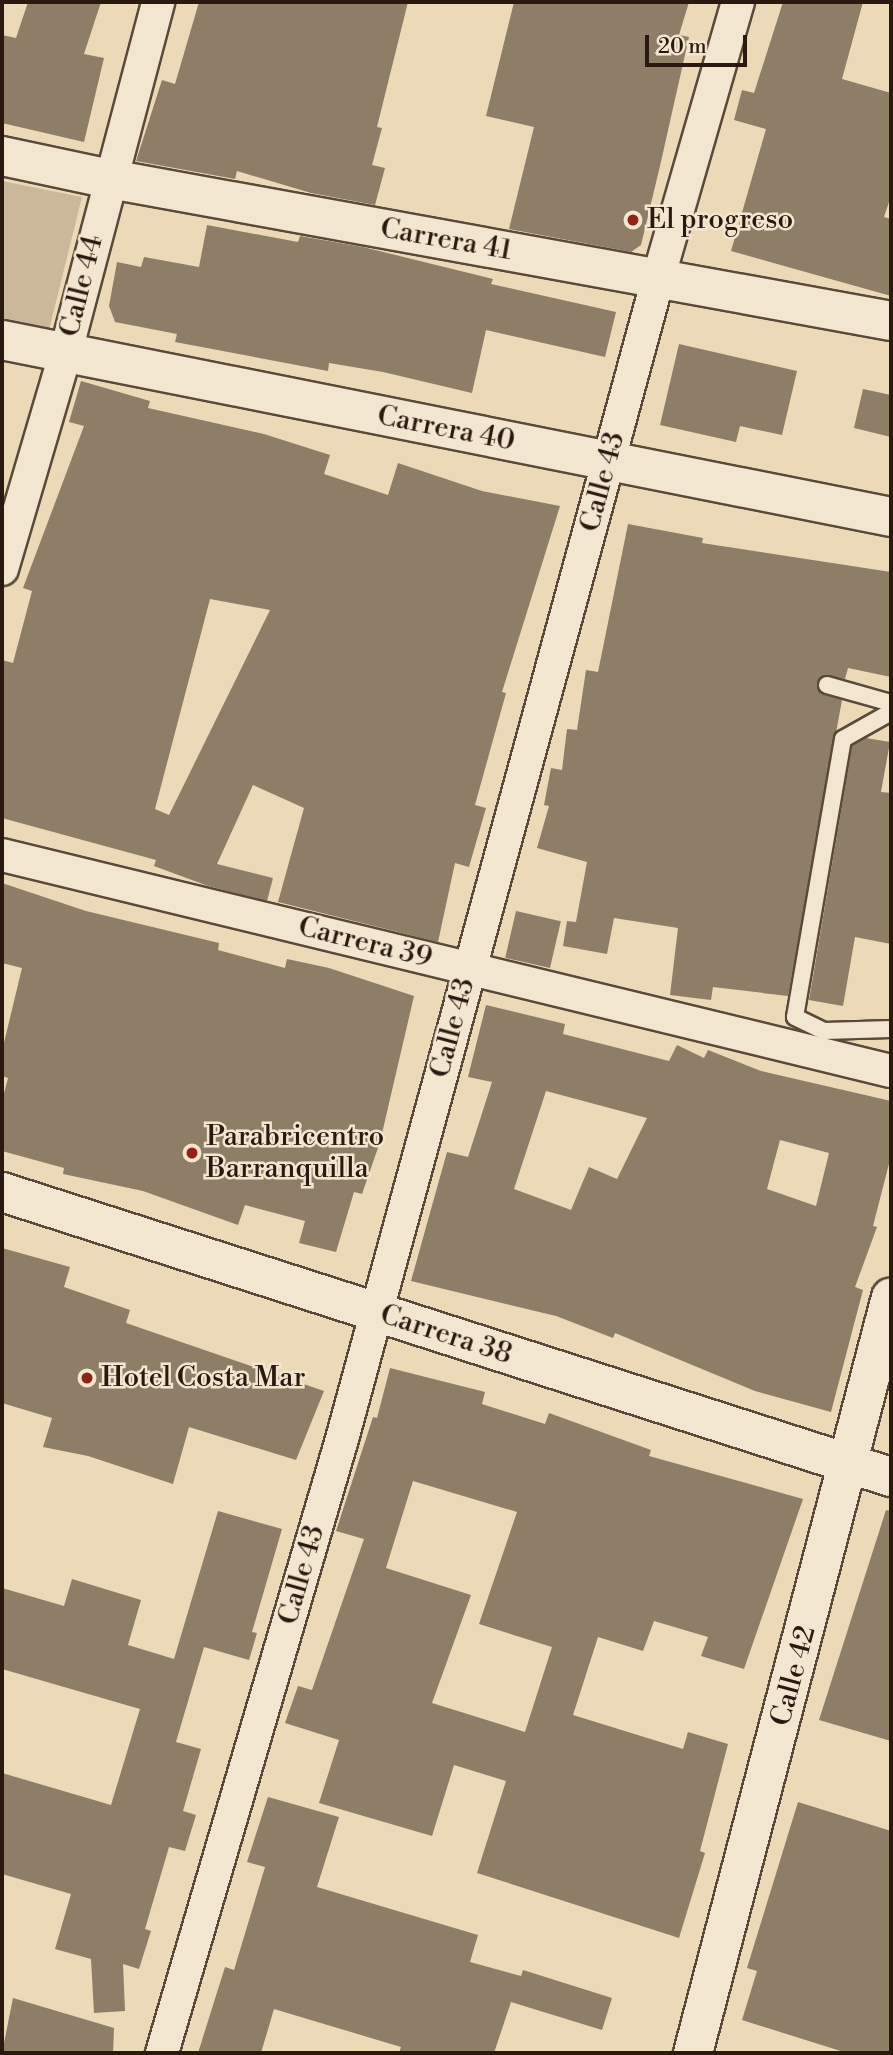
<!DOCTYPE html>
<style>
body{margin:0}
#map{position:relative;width:893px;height:2055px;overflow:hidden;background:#ecd9b7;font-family:"Libre Bodoni",serif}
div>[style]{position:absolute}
.green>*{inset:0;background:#cbb89b}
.building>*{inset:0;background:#8e7d67;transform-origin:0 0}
.roads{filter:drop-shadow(2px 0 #5a493a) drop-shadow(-2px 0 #5a493a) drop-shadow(0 2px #5a493a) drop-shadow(0 -2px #5a493a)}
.lane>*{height:16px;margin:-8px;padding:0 8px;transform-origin:8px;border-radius:8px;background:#f3e6d0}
.street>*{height:32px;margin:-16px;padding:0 16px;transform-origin:16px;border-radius:16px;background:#f3e6d0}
.secondary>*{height:38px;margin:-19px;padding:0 19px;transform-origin:19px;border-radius:19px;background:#f3e6d0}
.dots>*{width:19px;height:19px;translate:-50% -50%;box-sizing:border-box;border:4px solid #f3e6d0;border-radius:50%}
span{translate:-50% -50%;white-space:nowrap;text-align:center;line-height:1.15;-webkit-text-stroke:5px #f3e6d0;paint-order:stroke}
.poi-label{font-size:28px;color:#291910}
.left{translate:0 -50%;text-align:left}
.street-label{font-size:28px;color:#291910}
.frame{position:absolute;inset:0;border:4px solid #291910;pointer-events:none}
.scale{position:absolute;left:645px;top:35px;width:102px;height:32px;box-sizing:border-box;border:4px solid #291910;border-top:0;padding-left:9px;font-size:21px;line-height:24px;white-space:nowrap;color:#291910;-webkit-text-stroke:5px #f3e6d0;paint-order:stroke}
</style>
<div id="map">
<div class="green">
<div style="clip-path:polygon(2px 181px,82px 197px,48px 334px,2px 323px)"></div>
</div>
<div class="building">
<div style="clip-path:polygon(28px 2px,101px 2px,84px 54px,104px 58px,84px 142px,2px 123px,2px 35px,16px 38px)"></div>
<div style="clip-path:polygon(199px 2px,408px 2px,377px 127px,382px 128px,372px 165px,385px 168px,375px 205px,311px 193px,237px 171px,235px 179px,136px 161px,162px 80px,175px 84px)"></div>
<div style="clip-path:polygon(514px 2px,689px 2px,679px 35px,689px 37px,660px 166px,641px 245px,631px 252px,509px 229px,534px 127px,486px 116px)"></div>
<div style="clip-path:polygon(783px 2px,863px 2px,842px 79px,891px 93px,891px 196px,884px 217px,891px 219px,891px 296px,731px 251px,766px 129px,734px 120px,742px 90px,754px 93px)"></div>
<div style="clip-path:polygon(207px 225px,298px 242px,300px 236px,363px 247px,493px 279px,491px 284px,616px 312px,605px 357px,486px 330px,472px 393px,383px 372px,329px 363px,328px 371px,175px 342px,177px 334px,115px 322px,109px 306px,117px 262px,141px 267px,144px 257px,199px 267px)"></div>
<div style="clip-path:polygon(679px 344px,797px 371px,782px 435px,740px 426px,736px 442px,660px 425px)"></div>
<div style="clip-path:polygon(evenodd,81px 381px,150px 401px,148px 408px,264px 434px,330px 455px,324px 474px,388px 495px,398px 463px,482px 491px,560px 506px,502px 692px,506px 693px,475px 805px,486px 808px,469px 867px,455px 863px,438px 942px,278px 902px,304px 808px,253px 785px,217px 864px,273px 878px,267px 901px,208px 886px,154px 866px,156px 860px,2px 818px,2px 660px,13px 663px,32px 591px,23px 588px,84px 426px,69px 422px,81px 381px,210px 599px,270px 610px,169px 815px,155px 809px,210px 599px)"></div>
<div style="clip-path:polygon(863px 389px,891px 395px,891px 437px,854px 428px)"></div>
<div style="clip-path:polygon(628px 524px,703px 538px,702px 543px,891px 572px,891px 677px,848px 668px,845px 679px,825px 675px,817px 683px,820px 693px,842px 700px,788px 996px,713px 987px,711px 1000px,670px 995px,678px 928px,614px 918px,607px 954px,563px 946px,567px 921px,576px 922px,587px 862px,537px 848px,549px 806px,544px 805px,551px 768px,562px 770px,567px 729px,577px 730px,586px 670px,598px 672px)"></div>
<div style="clip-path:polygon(866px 738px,890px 742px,881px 792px,891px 793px,891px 944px,855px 937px,843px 1006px,809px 1000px,852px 746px)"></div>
<div style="clip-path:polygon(2px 883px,86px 911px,219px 943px,218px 950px,285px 968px,287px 959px,329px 968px,414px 996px,380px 1142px,362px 1194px,354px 1192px,336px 1252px,299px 1243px,305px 1221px,245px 1205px,238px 1225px,143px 1191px,63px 1174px,64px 1168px,2px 1151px,2px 1101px,8px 1078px,2px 1076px,2px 1051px,22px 968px,2px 963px)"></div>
<div style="left:516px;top:911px;width:46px;height:48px;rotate:13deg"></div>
<div style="clip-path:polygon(evenodd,486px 1005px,565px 1024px,563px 1034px,669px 1061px,677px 1045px,704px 1058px,708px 1050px,761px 1071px,891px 1101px,891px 1156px,873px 1226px,877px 1227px,855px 1287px,863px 1290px,831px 1412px,755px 1391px,615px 1333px,613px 1338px,556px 1316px,411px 1281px,447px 1152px,468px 1157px,492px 1082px,468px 1077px,486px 1005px,546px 1091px,647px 1118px,617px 1179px,589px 1167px,571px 1210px,514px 1189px,546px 1091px,486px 1005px,780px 1140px,829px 1153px,816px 1206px,767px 1189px,780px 1140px)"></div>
<div style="clip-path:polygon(2px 1248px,70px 1267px,64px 1287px,130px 1310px,126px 1323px,324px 1391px,296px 1460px,189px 1427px,173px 1484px,88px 1456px,43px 1447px,52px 1418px,2px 1403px)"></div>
<div style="clip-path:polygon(evenodd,390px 1368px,485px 1392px,482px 1404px,545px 1424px,549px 1413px,651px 1450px,649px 1456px,803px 1499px,744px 1669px,701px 1656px,708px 1637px,654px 1621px,643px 1651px,598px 1637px,573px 1715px,683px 1749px,688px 1732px,728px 1744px,700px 1851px,705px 1853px,679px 1938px,477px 1873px,506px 1781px,454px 1765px,432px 1836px,319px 1803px,339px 1740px,285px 1723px,298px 1686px,312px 1690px,364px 1539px,336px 1531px,373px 1417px,377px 1418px,390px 1368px,413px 1481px,517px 1512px,479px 1624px,552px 1647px,525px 1732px,432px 1703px,471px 1595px,386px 1568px,413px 1481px)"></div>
<div style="clip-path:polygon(886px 1510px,891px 1511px,891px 1741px,819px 1720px)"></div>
<div style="clip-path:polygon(218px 1511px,282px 1529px,252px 1632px,257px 1633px,249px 1660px,204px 1647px,176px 1742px,201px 1749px,183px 1811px,196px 1815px,185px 1851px,169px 1847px,145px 1929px,151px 1931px,139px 1969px,123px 1964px,125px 2011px,94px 2013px,91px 1959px,55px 1949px,71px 1894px,2px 1874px,2px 1773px,111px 1805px,140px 1709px,2px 1669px,2px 1588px,64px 1606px,72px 1579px,141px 1600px,128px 1645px,174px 1659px)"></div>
<div style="clip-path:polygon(268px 1797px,339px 1817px,317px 1887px,478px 1935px,470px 1962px,521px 1976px,523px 1970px,612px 1998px,602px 2030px,511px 2002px,494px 2053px,399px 2053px,401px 2047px,274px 2009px,261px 2053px,198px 2053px,225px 1967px,234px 1970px,265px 1867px,247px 1862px)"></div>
<div style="clip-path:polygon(798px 1802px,891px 1831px,891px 2053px,847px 2053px,742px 2020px,757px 1971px,747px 1968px)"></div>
<div style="clip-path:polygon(13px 1998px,114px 2028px,113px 2053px,2px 2053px)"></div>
</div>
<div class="roads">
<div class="lane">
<div style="left:827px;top:685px;width:66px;rotate:15.7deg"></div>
<div style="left:891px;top:712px;width:55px;rotate:150.6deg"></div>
<div style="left:843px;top:739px;width:282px;rotate:99.8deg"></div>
<div style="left:795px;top:1017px;width:32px;rotate:26deg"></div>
<div style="left:824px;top:1031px;width:67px;rotate:-1.7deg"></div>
</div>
<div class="street">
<div style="left:2px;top:569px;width:223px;rotate:-73.6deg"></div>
<div style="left:65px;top:355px;width:365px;rotate:-75.2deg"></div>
<div style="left:2px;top:855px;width:915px;rotate:13.66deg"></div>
<div style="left:162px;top:2053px;width:640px;rotate:-73.66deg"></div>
<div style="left:342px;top:1439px;width:1202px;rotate:-74.76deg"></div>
<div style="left:658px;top:279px;width:288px;rotate:-73.9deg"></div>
</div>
<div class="secondary">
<div style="left:2px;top:156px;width:110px;rotate:12deg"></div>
<div style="left:110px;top:179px;width:794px;rotate:10.3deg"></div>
<div style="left:2px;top:340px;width:906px;rotate:11.26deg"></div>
<div style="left:2px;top:1192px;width:934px;rotate:17.78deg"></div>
<div style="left:693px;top:2053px;width:781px;rotate:-75.32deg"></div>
</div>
</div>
<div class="dots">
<div style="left:633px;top:220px;background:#8f2418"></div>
<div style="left:192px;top:1153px;background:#8f2418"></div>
<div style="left:87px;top:1378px;background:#8f2418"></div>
</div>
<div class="poi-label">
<span class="left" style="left:647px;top:220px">El progreso</span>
<span class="left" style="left:206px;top:1153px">Parabricentro<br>Barranquilla</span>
<span class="left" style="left:101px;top:1378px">Hotel Costa Mar</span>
</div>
<div class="street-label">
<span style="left:446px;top:240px;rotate:10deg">Carrera 41</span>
<span style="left:82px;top:286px;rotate:-76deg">Calle 44</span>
<span style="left:446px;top:429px;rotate:11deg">Carrera 40</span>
<span style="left:603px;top:482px;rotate:-75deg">Calle 43</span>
<span style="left:365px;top:943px;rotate:14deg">Carrera 39</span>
<span style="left:453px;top:1028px;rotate:-75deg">Calle 43</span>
<span style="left:446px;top:1335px;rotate:18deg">Carrera 38</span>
<span style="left:302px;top:1575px;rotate:-74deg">Calle 43</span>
<span style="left:794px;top:1676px;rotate:-75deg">Calle 42</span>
</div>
<div class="frame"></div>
<div class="scale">20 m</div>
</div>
